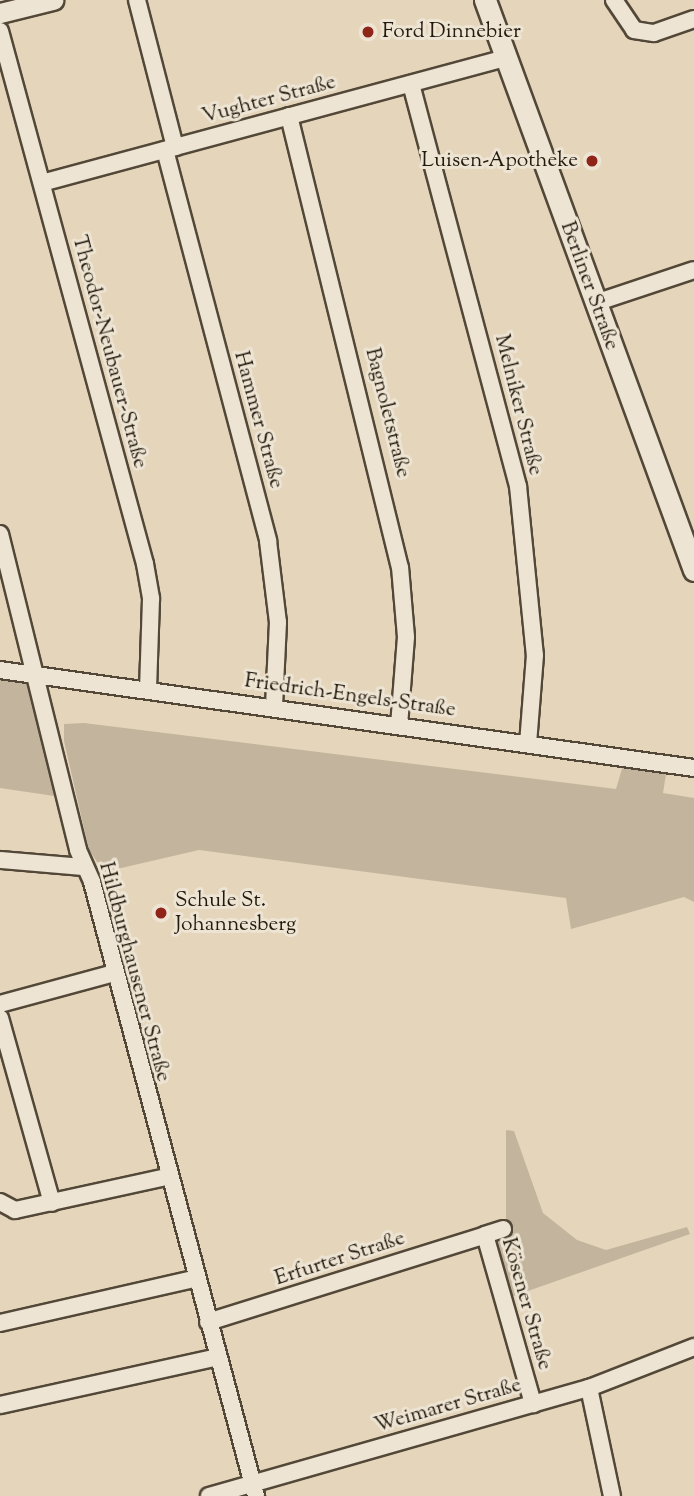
<!DOCTYPE html>
<meta charset="utf-8">
<style>
body{margin:0}
#map{position:relative;width:694px;height:1496px;overflow:hidden;background:#e4d5bb;font-family:"Sorts Mill Goudy",serif}
div>[style]{position:absolute}
.green>*{inset:0;background:#c3b59d}
.roads{filter:drop-shadow(2px 0 #534838) drop-shadow(-2px 0 #534838) drop-shadow(0 2px #534838) drop-shadow(0 -2px #534838)}
.minor>*{height:16px;margin:-8px;padding:0 8px;transform-origin:8px;border-radius:8px;background:#ede4d3}
.tertiary>*{height:19px;margin:-9.5px;padding:0 9.5px;transform-origin:9.5px;border-radius:9.5px;background:#ede4d3}
.secondary>*{height:21px;margin:-10.5px;padding:0 10.5px;transform-origin:10.5px;border-radius:10.5px;background:#ede4d3}
.dots>*{width:19px;height:19px;translate:-50% -50%;box-sizing:border-box;border:4px solid #ede4d3;border-radius:50%}
span{translate:-50% -50%;white-space:nowrap;text-align:center;line-height:1.15;-webkit-text-stroke:6px #ede4d3;paint-order:stroke}
.poi-label{font-size:21px;color:#23190d}
.left{translate:0 -50%;text-align:left}
.right{translate:-100% -50%;text-align:right}
.street-label{font-size:21px;color:#23190d}
</style>
<div id="map">
<div class="green">
<div style="clip-path:polygon(0 678px,30px 681px,61px 797px,0 788px)"></div>
<div style="clip-path:polygon(84px 723px,616px 789px,624px 762px,667px 768px,663px 793px,694px 798px,694px 902px,684px 897px,571px 929px,566px 898px,199px 850px,104px 872px,89px 850px,64px 741px,64px 724px)"></div>
<div style="clip-path:polygon(506px 1130px,514px 1131px,543px 1213px,577px 1240px,606px 1250px,687px 1227px,690px 1234px,508px 1298px,495px 1247px,506px 1231px)"></div>
</div>
<div class="roads">
<div class="minor">
<div style="left:137px;top:0;width:152px;rotate:75.5deg"></div>
<div style="left:614px;top:0;width:36px;rotate:56deg"></div>
<div style="left:634px;top:30px;width:20px;rotate:9deg"></div>
<div style="left:654px;top:33px;width:42px;rotate:-19.3deg"></div>
<div style="left:0;top:31px;width:552px;rotate:74.78deg"></div>
<div style="left:145px;top:564px;width:36px;rotate:80deg"></div>
<div style="left:151px;top:599px;width:89px;rotate:91.9deg"></div>
<div style="left:411px;top:84px;width:416px;rotate:75.1deg"></div>
<div style="left:518px;top:486px;width:170px;rotate:84.3deg"></div>
<div style="left:535px;top:655px;width:88px;rotate:94.5deg"></div>
<div style="left:289px;top:116px;width:464px;rotate:76.2deg"></div>
<div style="left:400px;top:567px;width:70px;rotate:85.1deg"></div>
<div style="left:406px;top:637px;width:88px;rotate:94.5deg"></div>
<div style="left:165px;top:150px;width:404px;rotate:75.2deg"></div>
<div style="left:268px;top:541px;width:82px;rotate:83deg"></div>
<div style="left:278px;top:622px;width:84px;rotate:92.7deg"></div>
<div style="left:42px;top:183px;width:481px;rotate:-15.1deg"></div>
<div style="left:595px;top:303px;width:104px;rotate:-18.4deg"></div>
<div style="left:0;top:534px;width:325px;rotate:76.1deg"></div>
<div style="left:78px;top:850px;width:35px;rotate:66deg"></div>
<div style="left:92px;top:882px;width:636px;rotate:75.05deg"></div>
<div style="left:0;top:670px;width:701px;rotate:8.04deg"></div>
<div style="left:0;top:860px;width:84px;rotate:4.8deg"></div>
<div style="left:0;top:1004px;width:118px;rotate:-15.2deg"></div>
<div style="left:0;top:1018px;width:192px;rotate:74.3deg"></div>
<div style="left:0;top:1202px;width:17px;rotate:28deg"></div>
<div style="left:15px;top:1210px;width:155px;rotate:-12.3deg"></div>
<div style="left:503px;top:1229px;width:19px;rotate:162deg"></div>
<div style="left:485px;top:1235px;width:176px;rotate:74.1deg"></div>
<div style="left:208px;top:1322px;width:290px;rotate:-17.4deg"></div>
<div style="left:0;top:1323px;width:199px;rotate:-12.8deg"></div>
<div style="left:589px;top:1388px;width:110px;rotate:78deg"></div>
<div style="left:0;top:1405px;width:223px;rotate:-12.4deg"></div>
<div style="left:209px;top:1496px;width:395px;rotate:-15.9deg"></div>
<div style="left:589px;top:1388px;width:113px;rotate:-21.3deg"></div>
</div>
<div class="tertiary">
<div style="left:0;top:13px;width:55px;rotate:-13.8deg"></div>
</div>
<div class="secondary">
<div style="left:485px;top:0;width:607px;rotate:69.86deg"></div>
</div>
</div>
<div class="dots">
<div style="left:368px;top:32px;background:#8f2418"></div>
<div style="left:592px;top:161px;background:#8f2418"></div>
<div style="left:161px;top:913px;background:#8f2418"></div>
</div>
<div class="poi-label">
<span class="left" style="left:382px;top:32px">Ford Dinnebier</span>
<span class="right" style="left:578px;top:161px">Luisen-Apotheke</span>
<span class="left" style="left:175px;top:913px">Schule St.<br>Johannesberg</span>
</div>
<div class="street-label">
<span style="left:269px;top:100px;rotate:-15deg">Vughter Straße</span>
<span style="left:589px;top:286px;rotate:70deg">Berliner Straße</span>
<span style="left:109px;top:352px;rotate:75deg">Theodor-Neubauer-Straße</span>
<span style="left:518px;top:405px;rotate:76deg">Melniker Straße</span>
<span style="left:387px;top:413px;rotate:76deg">Bagnoletstraße</span>
<span style="left:258px;top:420px;rotate:75deg">Hammer Straße</span>
<span style="left:350px;top:696px;rotate:8deg">Friedrich-Engels-Straße</span>
<span style="left:134px;top:972px;rotate:75deg">Hildburghausener Straße</span>
<span style="left:340px;top:1259px;rotate:-18deg">Erfurter Straße</span>
<span style="left:526px;top:1304px;rotate:74deg">Kösener Straße</span>
<span style="left:448px;top:1406px;rotate:-16deg">Weimarer Straße</span>
</div>
</div>
